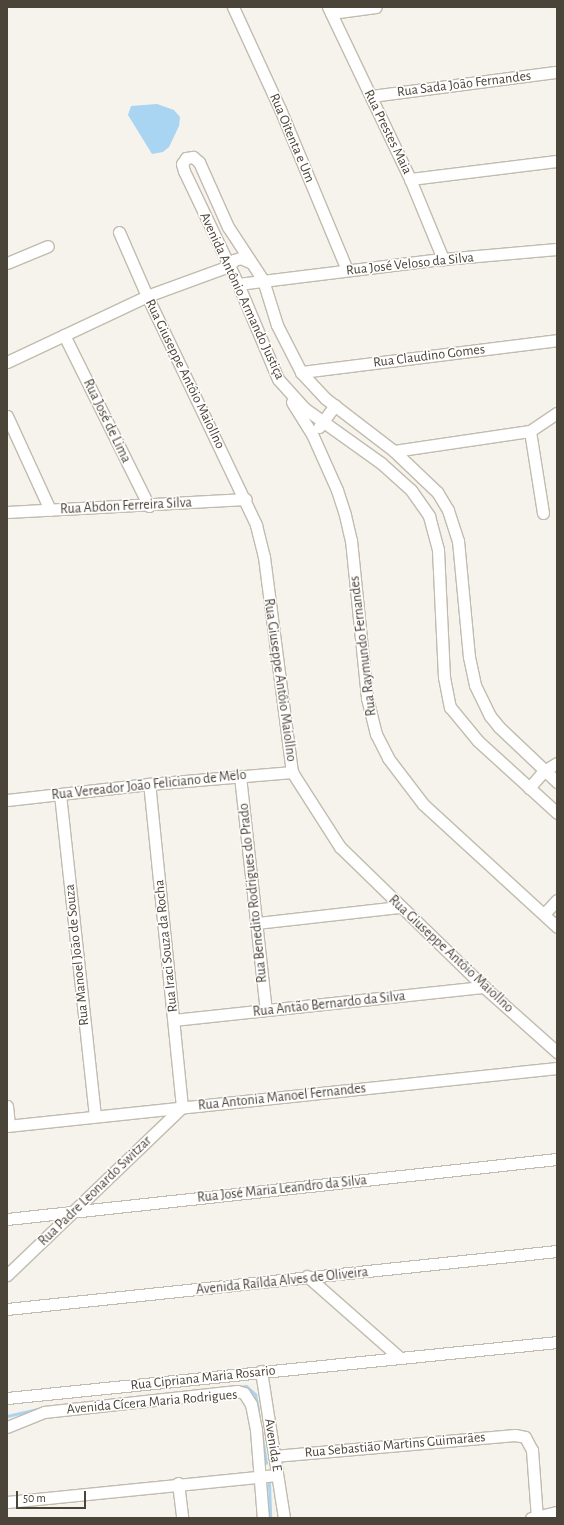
<!DOCTYPE html>
<meta charset="utf-8">
<style>
body{margin:0}
#map{position:relative;width:564px;height:1525px;overflow:hidden;background:#f6f3ec;font-family:"Alegreya Sans",sans-serif}
div>[style]{position:absolute}
.water>*{inset:0;background:#a9d4f2}
.stream>*{height:3px;margin:-1.5px;padding:0 1.5px;transform-origin:1.5px;border-radius:1.5px;background:#a9d4f2}
.roads{filter:drop-shadow(1px 0 #c2bbae) drop-shadow(-1px 0 #c2bbae) drop-shadow(0 1px #c2bbae) drop-shadow(0 -1px #c2bbae)}
.minor>*{height:11px;margin:-5.5px;padding:0 5.5px;transform-origin:5.5px;border-radius:5.5px;background:#fff}
span{translate:-50% -50%;white-space:nowrap;text-align:center;line-height:1.15;-webkit-text-stroke:3px #fff;paint-order:stroke}
.street-label{font-size:14px;color:#4b4439}
.frame{position:absolute;inset:0;border:8px solid #4b4439;pointer-events:none}
.scale{position:absolute;left:16px;top:1491px;width:70px;height:18px;box-sizing:border-box;border:2px solid #4b4439;border-top:0;padding-left:5px;font-size:12px;line-height:14px;white-space:nowrap;color:#4b4439;-webkit-text-stroke:3px #fff;paint-order:stroke}
</style>
<div id="map">
<div class="water">
<div style="clip-path:polygon(157px 104px,174px 110px,180px 117px,179px 126px,169px 147px,163px 152px,152px 154px,128px 115px,131px 106px)"></div>
</div>
<div class="stream">
<div style="left:238px;top:1387px;width:8px;rotate:-7deg"></div>
<div style="left:246px;top:1386px;width:12px;rotate:42deg"></div>
<div style="left:255px;top:1394px;width:16px;rotate:79deg"></div>
<div style="left:7px;top:1416px;width:36px;rotate:-13deg"></div>
<div style="left:262px;top:1437px;width:26px;rotate:81deg"></div>
<div style="left:269px;top:1483px;width:35px;rotate:88deg"></div>
</div>
<div class="roads">
<div class="minor">
<div style="left:233px;top:7px;width:112px;rotate:65.3deg"></div>
<div style="left:280px;top:109px;width:174px;rotate:67.4deg"></div>
<div style="left:328px;top:7px;width:191px;rotate:64.5deg"></div>
<div style="left:410px;top:179px;width:87px;rotate:67.6deg"></div>
<div style="left:331px;top:13px;width:45px;rotate:-7.6deg"></div>
<div style="left:371px;top:96px;width:188px;rotate:-7.4deg"></div>
<div style="left:410px;top:179px;width:148px;rotate:-7deg"></div>
<div style="left:119px;top:232px;width:70px;rotate:66.4deg"></div>
<div style="left:147px;top:296px;width:254px;rotate:64.5deg"></div>
<div style="left:256px;top:525px;width:33px;rotate:76deg"></div>
<div style="left:264px;top:557px;width:217px;rotate:82.6deg"></div>
<div style="left:292px;top:772px;width:89px;rotate:57.4deg"></div>
<div style="left:340px;top:847px;width:201px;rotate:44.2deg"></div>
<div style="left:484px;top:987px;width:98px;rotate:41.7deg"></div>
<div style="left:7px;top:263px;width:44px;rotate:-22.5deg"></div>
<div style="left:238px;top:284px;width:207px;rotate:-7deg"></div>
<div style="left:443px;top:259px;width:114px;rotate:-5deg"></div>
<div style="left:64px;top:335px;width:191px;rotate:63.6deg"></div>
<div style="left:7px;top:362px;width:155px;rotate:-25.2deg"></div>
<div style="left:147px;top:296px;width:87px;rotate:-20.1deg"></div>
<div style="left:229px;top:266px;width:8px;rotate:-50deg"></div>
<div style="left:234px;top:260px;width:6px;rotate:-18deg"></div>
<div style="left:240px;top:258px;width:11px;rotate:22deg"></div>
<div style="left:301px;top:372px;width:258px;rotate:-7.1deg"></div>
<div style="left:292px;top:402px;width:38px;rotate:58deg"></div>
<div style="left:312px;top:434px;width:61px;rotate:65.9deg"></div>
<div style="left:337px;top:490px;width:26px;rotate:72deg"></div>
<div style="left:345px;top:515px;width:26px;rotate:77deg"></div>
<div style="left:351px;top:540px;width:159px;rotate:84.2deg"></div>
<div style="left:367px;top:698px;width:37px;rotate:76deg"></div>
<div style="left:376px;top:734px;width:27px;rotate:63deg"></div>
<div style="left:388px;top:758px;width:58px;rotate:52.7deg"></div>
<div style="left:423px;top:804px;width:182px;rotate:42.5deg"></div>
<div style="left:7px;top:416px;width:103px;rotate:65.4deg"></div>
<div style="left:319px;top:427px;width:27px;rotate:-54deg"></div>
<div style="left:530px;top:431px;width:83px;rotate:81deg"></div>
<div style="left:394px;top:451px;width:137px;rotate:-8.4deg"></div>
<div style="left:530px;top:431px;width:32px;rotate:-34deg"></div>
<div style="left:7px;top:512px;width:239px;rotate:-3.1deg"></div>
<div style="left:240px;top:776px;width:235px;rotate:83.7deg"></div>
<div style="left:557px;top:782px;width:80px;rotate:-136.5deg"></div>
<div style="left:499px;top:727px;width:14px;rotate:-129deg"></div>
<div style="left:490px;top:716px;width:34px;rotate:-116deg"></div>
<div style="left:475px;top:685px;width:29px;rotate:-102deg"></div>
<div style="left:469px;top:657px;width:117px;rotate:-95.4deg"></div>
<div style="left:458px;top:541px;width:33px;rotate:-108deg"></div>
<div style="left:448px;top:510px;width:21px;rotate:-121deg"></div>
<div style="left:437px;top:492px;width:59px;rotate:-136.4deg"></div>
<div style="left:394px;top:451px;width:87px;rotate:-142.5deg"></div>
<div style="left:325px;top:398px;width:35px;rotate:-133deg"></div>
<div style="left:301px;top:372px;width:53px;rotate:-117.1deg"></div>
<div style="left:277px;top:325px;width:47px;rotate:-107.3deg"></div>
<div style="left:263px;top:280px;width:64px;rotate:-123.4deg"></div>
<div style="left:228px;top:227px;width:71px;rotate:-114deg"></div>
<div style="left:199px;top:162px;width:8px;rotate:-140deg"></div>
<div style="left:193px;top:157px;width:7px;rotate:172deg"></div>
<div style="left:186px;top:158px;width:7px;rotate:124deg"></div>
<div style="left:182px;top:164px;width:7px;rotate:74deg"></div>
<div style="left:184px;top:171px;width:125px;rotate:64.5deg"></div>
<div style="left:238px;top:284px;width:103px;rotate:67.2deg"></div>
<div style="left:278px;top:379px;width:39px;rotate:48deg"></div>
<div style="left:304px;top:408px;width:95px;rotate:35.5deg"></div>
<div style="left:381px;top:463px;width:40px;rotate:42deg"></div>
<div style="left:411px;top:490px;width:32px;rotate:55deg"></div>
<div style="left:429px;top:516px;width:35px;rotate:75deg"></div>
<div style="left:438px;top:550px;width:127px;rotate:87.3deg"></div>
<div style="left:444px;top:677px;width:31px;rotate:79deg"></div>
<div style="left:450px;top:707px;width:44px;rotate:50.5deg"></div>
<div style="left:478px;top:741px;width:107px;rotate:42.3deg"></div>
<div style="left:529px;top:788px;width:23px;rotate:-49deg"></div>
<div style="left:544px;top:771px;width:15px;rotate:-32deg"></div>
<div style="left:60px;top:794px;width:323px;rotate:83.8deg"></div>
<div style="left:7px;top:800px;width:143px;rotate:-6.4deg"></div>
<div style="left:149px;top:784px;width:144px;rotate:-4.8deg"></div>
<div style="left:544px;top:914px;width:19px;rotate:-47deg"></div>
<div style="left:257px;top:923px;width:144px;rotate:-6.4deg"></div>
<div style="left:174px;top:1020px;width:312px;rotate:-6.1deg"></div>
<div style="left:7px;top:1106px;width:19px;rotate:84deg"></div>
<div style="left:7px;top:1126px;width:553px;rotate:-6.02deg"></div>
<div style="left:7px;top:1219px;width:553px;rotate:-6.23deg"></div>
<div style="left:7px;top:1275px;width:243px;rotate:-43.8deg"></div>
<div style="left:182px;top:1107px;width:325px;rotate:-95.8deg"></div>
<div style="left:307px;top:1276px;width:123px;rotate:41.4deg"></div>
<div style="left:7px;top:1309px;width:553px;rotate:-6.02deg"></div>
<div style="left:261px;top:1371px;width:149px;rotate:81.1deg"></div>
<div style="left:7px;top:1398px;width:553px;rotate:-5.81deg"></div>
<div style="left:7px;top:1427px;width:40px;rotate:-22deg"></div>
<div style="left:44px;top:1412px;width:194px;rotate:-6.2deg"></div>
<div style="left:237px;top:1391px;width:7px;rotate:16deg"></div>
<div style="left:244px;top:1393px;width:13px;rotate:58deg"></div>
<div style="left:251px;top:1404px;width:26px;rotate:79deg"></div>
<div style="left:256px;top:1430px;width:88px;rotate:85.5deg"></div>
<div style="left:274px;top:1456px;width:242px;rotate:-5deg"></div>
<div style="left:515px;top:1435px;width:10px;rotate:11deg"></div>
<div style="left:525px;top:1437px;width:15px;rotate:62deg"></div>
<div style="left:532px;top:1450px;width:68px;rotate:85.8deg"></div>
<div style="left:178px;top:1483px;width:35px;rotate:83deg"></div>
<div style="left:7px;top:1502px;width:271px;rotate:-5.7deg"></div>
<div style="left:531px;top:1518px;width:27px;rotate:-13deg"></div>
</div>
</div>
<div class="street-label">
<span style="left:464px;top:84px;rotate:-7deg">Rua Sada João Fernandes</span>
<span style="left:388px;top:132px;rotate:64deg">Rua Prestes Maia</span>
<span style="left:292px;top:138px;rotate:67deg">Rua Oitenta e Um</span>
<span style="left:410px;top:264px;rotate:-6deg">Rua José Veloso da Silva</span>
<span style="left:242px;top:296px;rotate:65deg">Avenida Antônio Armando Justiça</span>
<span style="left:429px;top:356px;rotate:-7deg">Rua Claudino Gomes</span>
<span style="left:185px;top:374px;rotate:64deg">Rua Giuseppe Antôio Maiollno</span>
<span style="left:107px;top:421px;rotate:64deg">Rua José de Lima</span>
<span style="left:126px;top:506px;rotate:-3deg">Rua Abdon Ferreira Silva</span>
<span style="left:363px;top:646px;rotate:-97deg">Rua Raymundo Fernandes</span>
<span style="left:280px;top:680px;rotate:82deg">Rua Giuseppe Antôio Maiollno</span>
<span style="left:149px;top:785px;rotate:-6deg">Rua Vereador João Feliciano de Melo</span>
<span style="left:253px;top:893px;rotate:-96deg">Rua Benedito Rodrigues do Prado</span>
<span style="left:166px;top:946px;rotate:-96deg">Rua Iraci Souza da Rocha</span>
<span style="left:451px;top:954px;rotate:43deg">Rua Giuseppe Antôio Maiollno</span>
<span style="left:77px;top:955px;rotate:-96deg">Rua Manoel João de Souza</span>
<span style="left:329px;top:1004px;rotate:-6deg">Rua Antão Bernardo da Silva</span>
<span style="left:282px;top:1097px;rotate:-6deg">Rua Antonia Manoel Fernandes</span>
<span style="left:282px;top:1189px;rotate:-6deg">Rua José Maria Leandro da Silva</span>
<span style="left:95px;top:1191px;rotate:-44deg">Rua Padre Leonardo Switzar</span>
<span style="left:282px;top:1281px;rotate:-6deg">Avenida Raílda Alves de Oliveira</span>
<span style="left:203px;top:1378px;rotate:-6deg">Rua Cipriana Maria Rosario</span>
<span style="left:152px;top:1402px;rotate:-5deg">Avenida Cícera Maria Rodrigues</span>
<span style="left:273px;top:1445px;rotate:81deg">Avenida E</span>
<span style="left:395px;top:1445px;rotate:-5deg">Rua Sebastião Martins Guimarães</span>
</div>
<div class="frame"></div>
<div class="scale">50 m</div>
</div>
